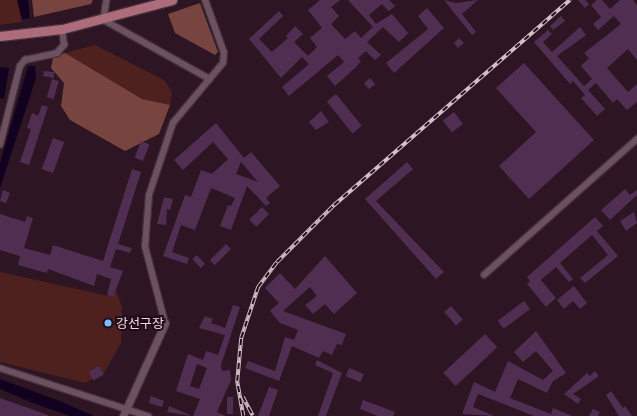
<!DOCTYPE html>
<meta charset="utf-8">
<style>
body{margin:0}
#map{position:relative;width:637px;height:416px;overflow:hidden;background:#2d1523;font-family:"Open Sans","Noto Sans KR",sans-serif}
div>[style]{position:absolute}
.green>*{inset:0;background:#4f211e}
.forest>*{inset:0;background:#78443f}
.water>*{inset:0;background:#110020}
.building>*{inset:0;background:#502e52;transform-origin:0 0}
.roads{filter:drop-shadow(1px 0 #43323b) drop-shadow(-1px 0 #43323b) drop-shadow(0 1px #43323b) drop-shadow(0 -1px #43323b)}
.minor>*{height:5.5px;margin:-2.75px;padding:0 2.75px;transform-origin:2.75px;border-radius:2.75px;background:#6d5160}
.tertiary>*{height:7px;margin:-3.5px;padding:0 3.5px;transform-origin:3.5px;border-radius:3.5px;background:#6d5160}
.trunk>*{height:9px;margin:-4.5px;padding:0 4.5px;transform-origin:4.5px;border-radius:4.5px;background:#ac6c7b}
.rail>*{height:3.5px;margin-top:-1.75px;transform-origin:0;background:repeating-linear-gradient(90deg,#230c1a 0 6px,#d1bfc9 0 12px);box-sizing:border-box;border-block:1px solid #d1bfc9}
.dots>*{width:11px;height:11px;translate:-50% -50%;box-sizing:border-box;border:2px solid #230c1a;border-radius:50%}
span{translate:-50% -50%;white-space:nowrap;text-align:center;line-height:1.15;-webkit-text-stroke:4px #230c1a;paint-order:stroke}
.poi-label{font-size:13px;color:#ebdae3}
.left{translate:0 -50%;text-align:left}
</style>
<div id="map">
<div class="green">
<div style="clip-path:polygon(0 0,17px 0,22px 22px,0 25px)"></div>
<div style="clip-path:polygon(95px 45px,164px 80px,172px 92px,170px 105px,142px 99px,65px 53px)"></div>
<div style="clip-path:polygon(0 272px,113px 297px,115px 288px,122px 307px,121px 343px,104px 373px,85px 383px,0 362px)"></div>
</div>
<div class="forest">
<div style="clip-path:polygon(32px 0,93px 0,91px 4px,34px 17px)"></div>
<div style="clip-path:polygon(200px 3px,218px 52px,215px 55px,175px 33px,168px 14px)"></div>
<div style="clip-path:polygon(65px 53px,142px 99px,170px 105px,159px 134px,125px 151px,70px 120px,61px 106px,64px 83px,51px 68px,53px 58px)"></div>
</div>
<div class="water">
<div style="clip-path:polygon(17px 0,28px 0,30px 18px,22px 19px)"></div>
<div style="clip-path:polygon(28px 66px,35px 66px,36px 78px,0 188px,0 163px)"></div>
<div style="clip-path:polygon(0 67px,9px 68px,4px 99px,0 98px)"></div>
<div style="clip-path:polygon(0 379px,62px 402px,94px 416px,70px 416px,33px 403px,0 389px)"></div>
</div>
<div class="building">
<div style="clip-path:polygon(320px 0,340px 0,331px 7px,339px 16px,331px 24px,345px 39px,355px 31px,361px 38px,373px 27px,348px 0,389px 0,395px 6px,389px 11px,382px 4px,369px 15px,376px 24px,392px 14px,408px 33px,399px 42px,383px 27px,367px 42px,381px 55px,375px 60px,366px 51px,358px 58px,361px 61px,356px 67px,335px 86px,327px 76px,344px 62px,338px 55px,289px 96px,282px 87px,309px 64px,302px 57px,281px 78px,249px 39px,279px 11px,283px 16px,259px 39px,272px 52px,288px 38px,286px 36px,295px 26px,303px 34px,294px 42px,308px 56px,317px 47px,310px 38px,322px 28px,308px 10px)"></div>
<div style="clip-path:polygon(444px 0,456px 3px,478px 0,462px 14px,476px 32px,472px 35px)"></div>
<div style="clip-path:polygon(578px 0,585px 0,589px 4px,585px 8px)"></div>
<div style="clip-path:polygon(597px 0,602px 0,610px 9px,620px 0,633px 0,637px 5px,637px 60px,628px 49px,607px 68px,628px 92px,637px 84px,637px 102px,627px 110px,617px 99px,613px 103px,596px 83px,588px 90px,605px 109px,597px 116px,581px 98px,585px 95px,573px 81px,570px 84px,534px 42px,548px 30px,552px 34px,543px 42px,552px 52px,580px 27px,586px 35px,557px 56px,584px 86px,592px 79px,581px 66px,589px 58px,584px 53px,621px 24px,614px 16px,598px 30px,593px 24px,601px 17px,591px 5px)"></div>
<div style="clip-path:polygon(427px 8px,444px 28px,394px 73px,386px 63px,428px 29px,418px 16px)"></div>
<div style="clip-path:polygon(561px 16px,565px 21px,553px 30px,550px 26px)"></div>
<div style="clip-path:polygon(459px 38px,464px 43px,458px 48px,454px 43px)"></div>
<div style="clip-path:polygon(524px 63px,594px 140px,529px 199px,499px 166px,536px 132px,496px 88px)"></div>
<div style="clip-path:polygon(44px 71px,54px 72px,54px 78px,43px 76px)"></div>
<div style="left:370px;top:78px;width:8px;height:8px;rotate:50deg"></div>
<div style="left:52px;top:79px;width:7px;height:19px;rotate:16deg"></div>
<div style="left:336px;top:94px;width:41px;height:12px;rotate:51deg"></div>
<div style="clip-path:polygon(42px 105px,48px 107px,29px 165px,20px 162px,31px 129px,27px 128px,32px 113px,38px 116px)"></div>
<div style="clip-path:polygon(321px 111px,329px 122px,316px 130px,309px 122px)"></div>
<div style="left:454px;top:112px;width:15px;height:14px;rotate:53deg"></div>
<div style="clip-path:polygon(evenodd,216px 123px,244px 158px,251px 152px,280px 186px,266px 198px,270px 203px,266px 206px,247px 186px,231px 230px,220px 226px,228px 205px,231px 206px,235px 198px,211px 188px,195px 230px,181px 225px,172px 252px,189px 258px,187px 264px,163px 256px,185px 195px,191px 197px,201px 170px,212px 174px,228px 159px,213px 142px,183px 170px,174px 160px,216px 123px,241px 162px,258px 182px,236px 174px,241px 162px)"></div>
<div style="left:53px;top:138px;width:12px;height:33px;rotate:20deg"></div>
<div style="left:141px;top:141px;width:9px;height:18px;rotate:21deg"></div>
<div style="clip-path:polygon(407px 162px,413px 169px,376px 201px,444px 272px,436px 279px,365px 199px)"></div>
<div style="clip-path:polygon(132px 169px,141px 172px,118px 244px,132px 248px,130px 253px,116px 249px,110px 267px,123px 271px,113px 297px,107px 295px,111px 279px,97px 274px,94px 286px,48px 269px,47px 273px,18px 265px,20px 256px,0 250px,0 214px,25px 222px,27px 216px,33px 218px,24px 248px,50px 255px,53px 245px,103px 261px)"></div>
<div style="clip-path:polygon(625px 189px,630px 195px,637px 190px,637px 195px,610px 220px,601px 210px)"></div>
<div style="clip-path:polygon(3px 190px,10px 193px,6px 203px,0 201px)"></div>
<div style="clip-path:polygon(164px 197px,173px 199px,170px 210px,167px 209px,166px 225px,157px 224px)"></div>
<div style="left:262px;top:207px;width:10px;height:18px;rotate:45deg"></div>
<div style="clip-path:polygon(634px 212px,637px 223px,626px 231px,620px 221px)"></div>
<div style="clip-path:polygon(595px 217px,603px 226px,597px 231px,618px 256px,585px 283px,580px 278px,608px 255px,592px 235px,560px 263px,573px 279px,569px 282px,556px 267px,541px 280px,556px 298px,546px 307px,527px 284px,530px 281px,527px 277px)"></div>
<div style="left:226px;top:244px;width:7px;height:23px;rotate:45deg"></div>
<div style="left:197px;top:255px;width:12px;height:6px;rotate:48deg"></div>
<div style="clip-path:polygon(325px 256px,357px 293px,334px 314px,325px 304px,313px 314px,305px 305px,317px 296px,310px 287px,283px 311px,346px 334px,342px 345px,337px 344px,332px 355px,323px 351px,319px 358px,292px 346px,279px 381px,245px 368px,248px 361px,275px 371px,285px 337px,294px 340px,298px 330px,280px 323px,270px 311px,279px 303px,265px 288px,280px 273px,295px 289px)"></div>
<div style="clip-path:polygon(574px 286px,587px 303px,580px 309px,573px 301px,564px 309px,557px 300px)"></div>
<div style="left:524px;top:301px;width:10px;height:33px;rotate:53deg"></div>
<div style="clip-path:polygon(evenodd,233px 305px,240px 307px,221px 365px,222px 371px,230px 370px,231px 380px,217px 412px,226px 416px,193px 416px,200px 399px,176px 391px,188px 354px,203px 360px,206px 351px,218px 355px,225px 335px,199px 328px,205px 316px,213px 319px,211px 323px,225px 328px,233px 305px,197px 364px,207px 368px,199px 389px,190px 386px,197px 364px)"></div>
<div style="left:451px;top:306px;width:18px;height:9px;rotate:49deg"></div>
<div style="clip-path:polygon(536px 331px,566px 373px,553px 381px,547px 393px,518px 379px,510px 398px,551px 414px,553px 408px,572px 416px,534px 416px,478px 394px,473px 407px,494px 416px,462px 414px,474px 382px,495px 392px,508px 361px,543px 380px,553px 371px,536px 351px,523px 362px,514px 352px)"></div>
<div style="left:485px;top:334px;width:18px;height:57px;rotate:47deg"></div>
<div style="clip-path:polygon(317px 360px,342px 373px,326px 416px,318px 416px,333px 373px,315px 365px)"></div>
<div style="left:99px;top:366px;width:10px;height:12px;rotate:61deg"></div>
<div style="left:349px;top:368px;width:16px;height:9px;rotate:22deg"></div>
<div style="clip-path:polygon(595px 371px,599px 376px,573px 394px,581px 399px,578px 404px,564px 394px,587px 373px,590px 376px)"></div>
<div style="clip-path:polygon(269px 387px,278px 390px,269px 416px,258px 416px)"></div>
<div style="clip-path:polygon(611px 391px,623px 408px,625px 406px,632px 416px,619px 416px,606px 395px)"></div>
<div style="clip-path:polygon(151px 396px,164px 401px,162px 407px,149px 403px)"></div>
<div style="left:227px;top:397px;width:6px;height:17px"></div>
<div style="clip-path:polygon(0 398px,48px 415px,48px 416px,0 416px)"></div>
<div style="clip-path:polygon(363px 400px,395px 412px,393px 416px,378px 416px,360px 409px)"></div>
<div style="clip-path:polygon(169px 406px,192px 416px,167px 412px)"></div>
<div style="clip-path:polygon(593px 409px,600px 412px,598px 416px,589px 416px)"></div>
</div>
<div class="roads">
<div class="minor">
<div style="left:107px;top:0;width:20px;rotate:99deg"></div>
<div style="left:104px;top:20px;width:121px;rotate:29.1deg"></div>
<div style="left:0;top:145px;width:81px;rotate:-75.8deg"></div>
<div style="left:20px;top:66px;width:8px;rotate:-50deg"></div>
<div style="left:25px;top:60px;width:33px;rotate:-12deg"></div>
<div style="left:57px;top:53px;width:11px;rotate:-49deg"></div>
<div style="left:64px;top:45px;width:16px;rotate:-97deg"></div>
<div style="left:484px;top:275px;width:205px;rotate:-41.6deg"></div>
<div style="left:165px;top:323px;width:79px;rotate:-104.7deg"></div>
<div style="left:145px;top:247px;width:52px;rotate:-85.6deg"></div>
<div style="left:149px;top:195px;width:76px;rotate:-71.6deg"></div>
<div style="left:173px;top:123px;width:78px;rotate:-50.2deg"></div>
<div style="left:223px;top:63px;width:10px;rotate:-84deg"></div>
<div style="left:224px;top:53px;width:56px;rotate:-109.7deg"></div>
<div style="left:0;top:368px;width:156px;rotate:18deg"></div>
</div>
<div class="tertiary">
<div style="left:123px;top:416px;width:102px;rotate:-65.7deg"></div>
</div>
<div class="trunk">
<div style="left:0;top:36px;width:62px;rotate:-6.4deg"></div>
<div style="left:62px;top:29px;width:114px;rotate:-14.8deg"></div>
</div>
</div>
<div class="rail">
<div style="left:243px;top:397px;width:21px;rotate:62deg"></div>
<div style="left:243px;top:416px;width:36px;rotate:-100deg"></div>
<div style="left:237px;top:381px;width:43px;rotate:-84.7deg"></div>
<div style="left:241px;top:338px;width:54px;rotate:-71.6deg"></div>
<div style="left:258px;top:287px;width:31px;rotate:-53deg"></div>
<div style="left:277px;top:262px;width:81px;rotate:-45deg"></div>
<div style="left:334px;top:205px;width:313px;rotate:-41deg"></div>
</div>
<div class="dots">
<div style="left:108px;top:323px;background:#7bbef8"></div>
</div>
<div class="poi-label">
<span class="left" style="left:116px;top:323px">강선구장</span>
</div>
</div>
